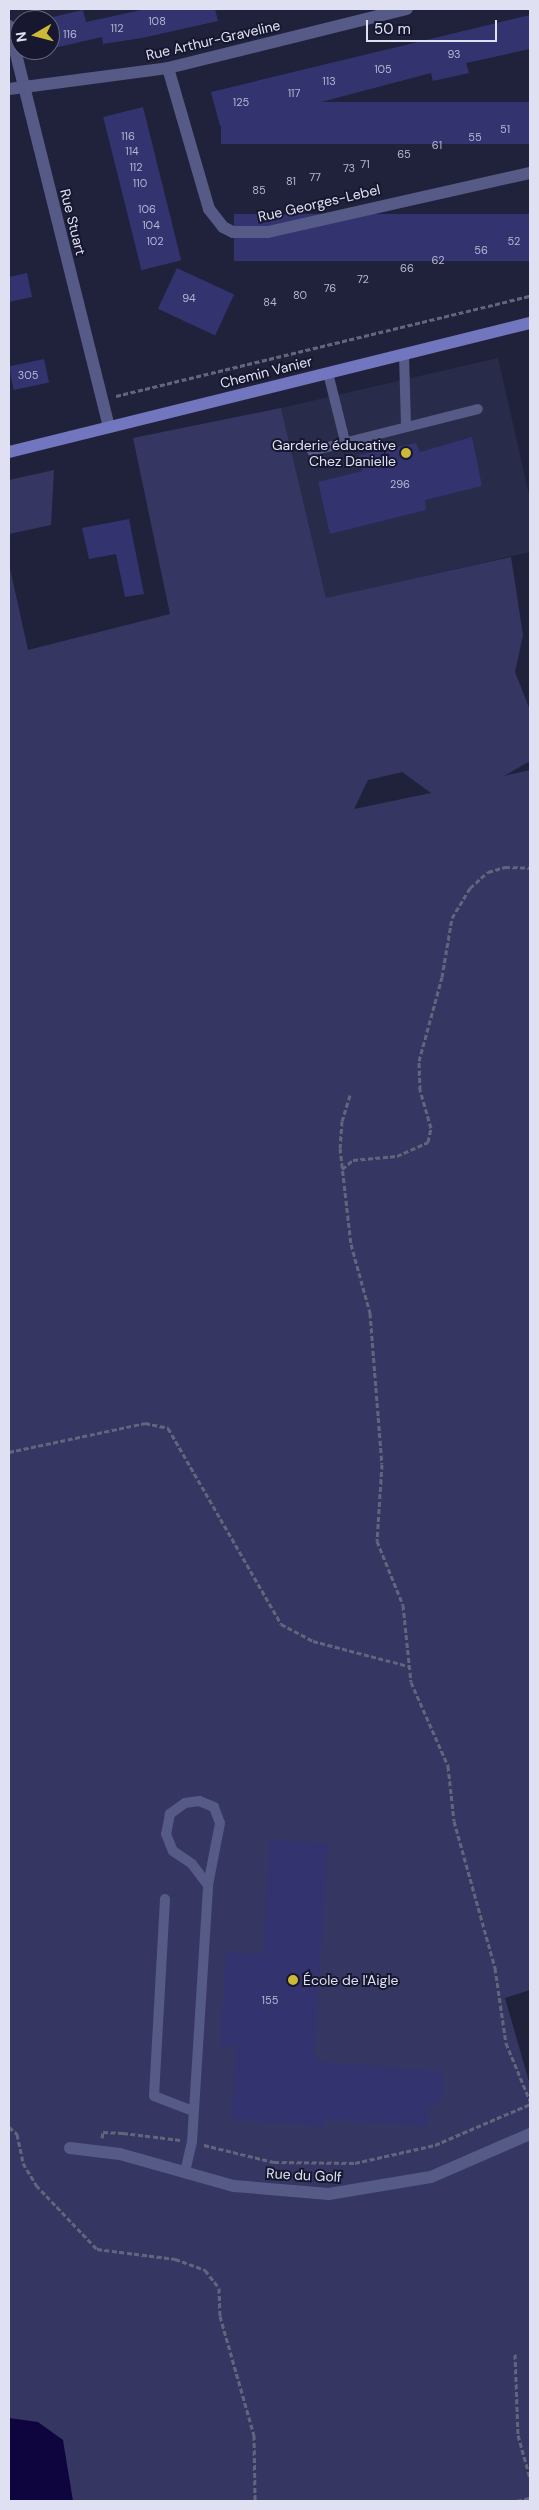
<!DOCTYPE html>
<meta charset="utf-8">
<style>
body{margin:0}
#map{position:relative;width:539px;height:2510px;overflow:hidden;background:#20223b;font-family:"DM Sans",sans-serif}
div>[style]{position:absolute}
.built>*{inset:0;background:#292b4a}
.green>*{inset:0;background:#353762}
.water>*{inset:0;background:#0f053e}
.building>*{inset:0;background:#33336f;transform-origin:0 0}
.path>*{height:3px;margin-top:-1.5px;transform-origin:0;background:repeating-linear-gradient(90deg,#63657c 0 5px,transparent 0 7.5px)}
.service>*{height:10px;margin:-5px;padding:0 5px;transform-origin:5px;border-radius:5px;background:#565a87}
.minor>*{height:12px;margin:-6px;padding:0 6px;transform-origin:6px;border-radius:6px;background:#565a87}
.secondary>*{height:12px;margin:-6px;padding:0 6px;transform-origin:6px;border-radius:6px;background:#7276be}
.dots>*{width:14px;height:14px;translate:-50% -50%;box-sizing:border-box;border:2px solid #171830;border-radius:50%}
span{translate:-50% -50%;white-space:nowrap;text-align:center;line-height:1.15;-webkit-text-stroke:4px #171830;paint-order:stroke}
.number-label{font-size:11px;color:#b4b6d2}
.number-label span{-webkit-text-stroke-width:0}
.street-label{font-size:14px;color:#dfe1f3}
.poi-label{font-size:14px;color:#dfe1f3}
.right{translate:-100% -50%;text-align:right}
.left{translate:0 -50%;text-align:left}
.frame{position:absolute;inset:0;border:10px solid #dfe1f3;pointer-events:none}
.north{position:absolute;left:10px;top:10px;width:50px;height:50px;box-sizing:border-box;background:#171830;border:1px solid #67687e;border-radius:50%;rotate:262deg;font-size:14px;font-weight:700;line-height:20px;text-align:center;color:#dfe1f3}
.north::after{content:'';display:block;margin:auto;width:18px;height:22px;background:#cdb938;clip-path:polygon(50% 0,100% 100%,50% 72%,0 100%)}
.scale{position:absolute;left:366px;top:20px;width:131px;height:22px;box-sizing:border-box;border:2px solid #dfe1f3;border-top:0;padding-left:6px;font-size:15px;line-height:18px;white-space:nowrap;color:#dfe1f3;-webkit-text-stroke:4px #171830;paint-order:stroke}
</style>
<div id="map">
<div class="built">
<div style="clip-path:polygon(498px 358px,530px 499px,530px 552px,326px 599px,281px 408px)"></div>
</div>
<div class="green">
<div style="clip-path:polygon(evenodd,281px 408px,326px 598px,511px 557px,523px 635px,515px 672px,530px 710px,530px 761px,504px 776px,530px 770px,530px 1990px,505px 1998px,530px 2085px,530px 2501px,9px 2501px,9px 564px,28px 650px,170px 614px,133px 438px,281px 408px,402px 772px,431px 793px,354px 809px,368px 780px,402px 772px)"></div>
<div style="clip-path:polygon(54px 470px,51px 525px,9px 534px,9px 480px)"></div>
</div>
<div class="water">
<div style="clip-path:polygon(9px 2418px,38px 2422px,63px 2440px,73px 2501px,9px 2501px)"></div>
</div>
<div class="building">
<div style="clip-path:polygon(146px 9px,215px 9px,218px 21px,142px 38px,103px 44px,102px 37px,54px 48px,48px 18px,83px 10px,86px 22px)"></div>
<div style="clip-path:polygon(530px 15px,530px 49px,466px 63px,469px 73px,433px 81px,431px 73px,306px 106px,308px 112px,274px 121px,272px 112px,220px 126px,211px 92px)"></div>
<div style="left:530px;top:102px;width:42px;height:309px;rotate:90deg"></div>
<div style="left:143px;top:107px;width:158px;height:41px;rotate:76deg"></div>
<div style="left:530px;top:214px;width:47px;height:296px;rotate:90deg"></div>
<div style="left:177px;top:268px;width:63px;height:45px;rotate:25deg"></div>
<div style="clip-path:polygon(27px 273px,32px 297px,9px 302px,9px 277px)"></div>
<div style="left:44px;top:359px;width:24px;height:36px;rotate:78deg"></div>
<div style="clip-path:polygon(472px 437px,482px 486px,425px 500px,426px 510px,330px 534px,318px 482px,362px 471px,359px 455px,416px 443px,420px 452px)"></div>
<div style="clip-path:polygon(129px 519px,144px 594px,125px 597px,116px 554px,89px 559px,82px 528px)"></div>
<div style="clip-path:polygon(270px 1839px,328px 1844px,314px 2061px,443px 2072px,441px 2104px,430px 2105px,428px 2126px,325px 2119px,324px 2126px,232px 2119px,236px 2046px,220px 2045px,226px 1952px,263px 1954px)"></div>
</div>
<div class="path">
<div style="left:116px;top:396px;width:426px;rotate:-13.6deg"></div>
<div style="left:350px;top:1095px;width:27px;rotate:107deg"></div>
<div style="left:342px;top:1121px;width:27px;rotate:94deg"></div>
<div style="left:340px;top:1148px;width:97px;rotate:83.5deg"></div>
<div style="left:351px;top:1244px;width:72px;rotate:74.6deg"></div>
<div style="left:370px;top:1313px;width:151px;rotate:85.5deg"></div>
<div style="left:382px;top:1464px;width:77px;rotate:93.7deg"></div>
<div style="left:377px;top:1541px;width:69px;rotate:67.9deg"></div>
<div style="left:403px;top:1605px;width:77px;rotate:84.1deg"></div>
<div style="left:411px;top:1682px;width:92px;rotate:66.2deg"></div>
<div style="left:448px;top:1766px;width:55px;rotate:83.8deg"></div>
<div style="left:454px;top:1821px;width:153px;rotate:74.4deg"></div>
<div style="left:495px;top:1968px;width:76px;rotate:81.7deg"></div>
<div style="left:506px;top:2043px;width:63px;rotate:67.5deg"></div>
<div style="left:342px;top:1169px;width:14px;rotate:-39deg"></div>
<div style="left:353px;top:1160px;width:44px;rotate:-5.2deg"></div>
<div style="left:397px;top:1156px;width:34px;rotate:-24deg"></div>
<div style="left:428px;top:1142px;width:14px;rotate:-78deg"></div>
<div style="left:431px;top:1128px;width:40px;rotate:-106deg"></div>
<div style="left:420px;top:1090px;width:29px;rotate:-92deg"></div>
<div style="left:419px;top:1061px;width:87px;rotate:-74.7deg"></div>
<div style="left:442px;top:977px;width:60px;rotate:-80.4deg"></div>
<div style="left:452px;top:918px;width:35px;rotate:-59deg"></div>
<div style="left:470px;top:888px;width:24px;rotate:-42deg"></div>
<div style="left:488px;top:872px;width:18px;rotate:-16deg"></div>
<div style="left:505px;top:867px;width:25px;rotate:2deg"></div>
<div style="left:9px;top:1452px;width:139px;rotate:-12deg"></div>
<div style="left:145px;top:1423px;width:24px;rotate:12deg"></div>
<div style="left:168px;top:1428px;width:226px;rotate:60deg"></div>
<div style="left:281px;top:1624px;width:36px;rotate:28deg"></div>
<div style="left:313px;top:1641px;width:98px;rotate:14.7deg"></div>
<div style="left:9px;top:2127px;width:11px;rotate:41deg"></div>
<div style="left:17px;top:2134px;width:30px;rotate:78deg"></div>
<div style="left:23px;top:2163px;width:26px;rotate:59deg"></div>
<div style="left:36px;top:2185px;width:88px;rotate:46.4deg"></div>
<div style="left:97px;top:2249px;width:79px;rotate:7.3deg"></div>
<div style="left:175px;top:2259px;width:32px;rotate:20deg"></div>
<div style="left:205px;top:2270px;width:23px;rotate:52deg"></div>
<div style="left:219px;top:2288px;width:28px;rotate:88deg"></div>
<div style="left:220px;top:2316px;width:124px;rotate:74.1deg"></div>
<div style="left:254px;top:2435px;width:66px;rotate:89.1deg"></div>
<div style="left:102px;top:2138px;width:6px;rotate:-81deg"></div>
<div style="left:103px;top:2132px;width:20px;rotate:3deg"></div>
<div style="left:123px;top:2133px;width:58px;rotate:6.9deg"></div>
<div style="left:204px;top:2145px;width:72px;rotate:13.7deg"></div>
<div style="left:274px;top:2162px;width:81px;rotate:0.7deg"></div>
<div style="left:355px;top:2163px;width:82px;rotate:-12.7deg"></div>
<div style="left:435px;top:2145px;width:103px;rotate:-23.3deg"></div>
<div style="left:515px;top:2354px;width:81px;rotate:87.9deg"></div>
<div style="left:518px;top:2435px;width:45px;rotate:74.4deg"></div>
<div style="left:517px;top:2501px;width:13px;rotate:-13deg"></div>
</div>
<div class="service">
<div style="left:404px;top:354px;width:73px;rotate:88.4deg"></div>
<div style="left:328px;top:373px;width:70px;rotate:76deg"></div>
<div style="left:312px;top:451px;width:171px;rotate:-14.2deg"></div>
<div style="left:165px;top:1899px;width:197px;rotate:93.2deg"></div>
<div style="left:154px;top:2096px;width:42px;rotate:21deg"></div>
<div style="left:185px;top:2172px;width:31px;rotate:-77deg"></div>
<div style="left:192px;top:2142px;width:257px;rotate:-86.4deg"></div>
<div style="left:208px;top:1885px;width:63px;rotate:-79deg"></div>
<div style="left:220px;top:1823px;width:17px;rotate:-111deg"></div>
<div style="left:214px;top:1807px;width:16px;rotate:-158deg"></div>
<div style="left:199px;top:1801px;width:14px;rotate:172deg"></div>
<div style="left:185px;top:1803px;width:19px;rotate:144deg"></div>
<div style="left:170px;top:1814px;width:20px;rotate:101deg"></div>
<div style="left:166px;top:1834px;width:18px;rotate:68deg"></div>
<div style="left:173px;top:1851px;width:23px;rotate:34deg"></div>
<div style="left:192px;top:1864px;width:26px;rotate:53deg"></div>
</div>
<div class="minor">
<div style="left:9px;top:26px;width:412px;rotate:76deg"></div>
<div style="left:168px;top:68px;width:147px;rotate:73.8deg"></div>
<div style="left:209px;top:209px;width:23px;rotate:52deg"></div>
<div style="left:223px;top:227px;width:11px;rotate:27deg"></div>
<div style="left:233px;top:232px;width:35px"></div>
<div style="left:268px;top:232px;width:269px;rotate:-12.7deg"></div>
<div style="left:9px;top:89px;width:160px;rotate:-7.5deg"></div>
<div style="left:168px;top:68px;width:246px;rotate:-13.9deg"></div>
<div style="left:70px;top:2148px;width:50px;rotate:6.8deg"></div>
<div style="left:120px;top:2154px;width:118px;rotate:15.7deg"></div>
<div style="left:234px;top:2186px;width:95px;rotate:4.8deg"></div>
<div style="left:329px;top:2194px;width:103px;rotate:-9.5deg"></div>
<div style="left:431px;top:2177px;width:108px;rotate:-23.5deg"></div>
</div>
<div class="secondary">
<div style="left:9px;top:452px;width:537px;rotate:-13.91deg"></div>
</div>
<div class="dots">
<div style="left:406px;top:453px;background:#cdb938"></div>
<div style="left:293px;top:1980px;background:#cdb938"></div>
</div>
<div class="number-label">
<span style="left:157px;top:21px">108</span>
<span style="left:117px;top:28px">112</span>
<span style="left:70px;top:34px">116</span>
<span style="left:454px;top:54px">93</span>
<span style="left:383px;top:69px">105</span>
<span style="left:329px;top:81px">113</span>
<span style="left:294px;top:93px">117</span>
<span style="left:241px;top:102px">125</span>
<span style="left:505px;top:129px">51</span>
<span style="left:128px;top:136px">116</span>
<span style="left:475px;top:137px">55</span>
<span style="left:437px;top:145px">61</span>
<span style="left:132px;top:151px">114</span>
<span style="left:404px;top:154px">65</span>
<span style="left:365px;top:164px">71</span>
<span style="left:136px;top:167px">112</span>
<span style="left:349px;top:168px">73</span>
<span style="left:315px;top:177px">77</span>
<span style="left:291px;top:181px">81</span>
<span style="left:140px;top:183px">110</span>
<span style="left:259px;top:190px">85</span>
<span style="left:147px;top:209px">106</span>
<span style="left:151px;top:225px">104</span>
<span style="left:155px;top:241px">102</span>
<span style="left:514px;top:241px">52</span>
<span style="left:481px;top:250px">56</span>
<span style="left:438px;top:260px">62</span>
<span style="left:407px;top:268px">66</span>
<span style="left:363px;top:279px">72</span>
<span style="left:330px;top:288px">76</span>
<span style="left:300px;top:295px">80</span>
<span style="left:189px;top:298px">94</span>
<span style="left:270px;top:302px">84</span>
<span style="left:28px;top:375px">305</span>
<span style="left:400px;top:484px">296</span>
<span style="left:270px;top:2000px">155</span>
</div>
<div class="street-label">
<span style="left:213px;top:40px;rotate:-13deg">Rue Arthur-Graveline</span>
<span style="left:319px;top:203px;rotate:-13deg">Rue Georges-Lebel</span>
<span style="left:73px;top:222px;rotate:76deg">Rue Stuart</span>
<span style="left:266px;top:372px;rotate:-14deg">Chemin Vanier</span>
<span style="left:304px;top:2175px;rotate:3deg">Rue du Golf</span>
</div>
<div class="poi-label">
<span class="right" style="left:396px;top:453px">Garderie éducative<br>Chez Danielle</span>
<span class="left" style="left:303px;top:1980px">École de l'Aigle</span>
</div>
<div class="frame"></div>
<div class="north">N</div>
<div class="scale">50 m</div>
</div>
